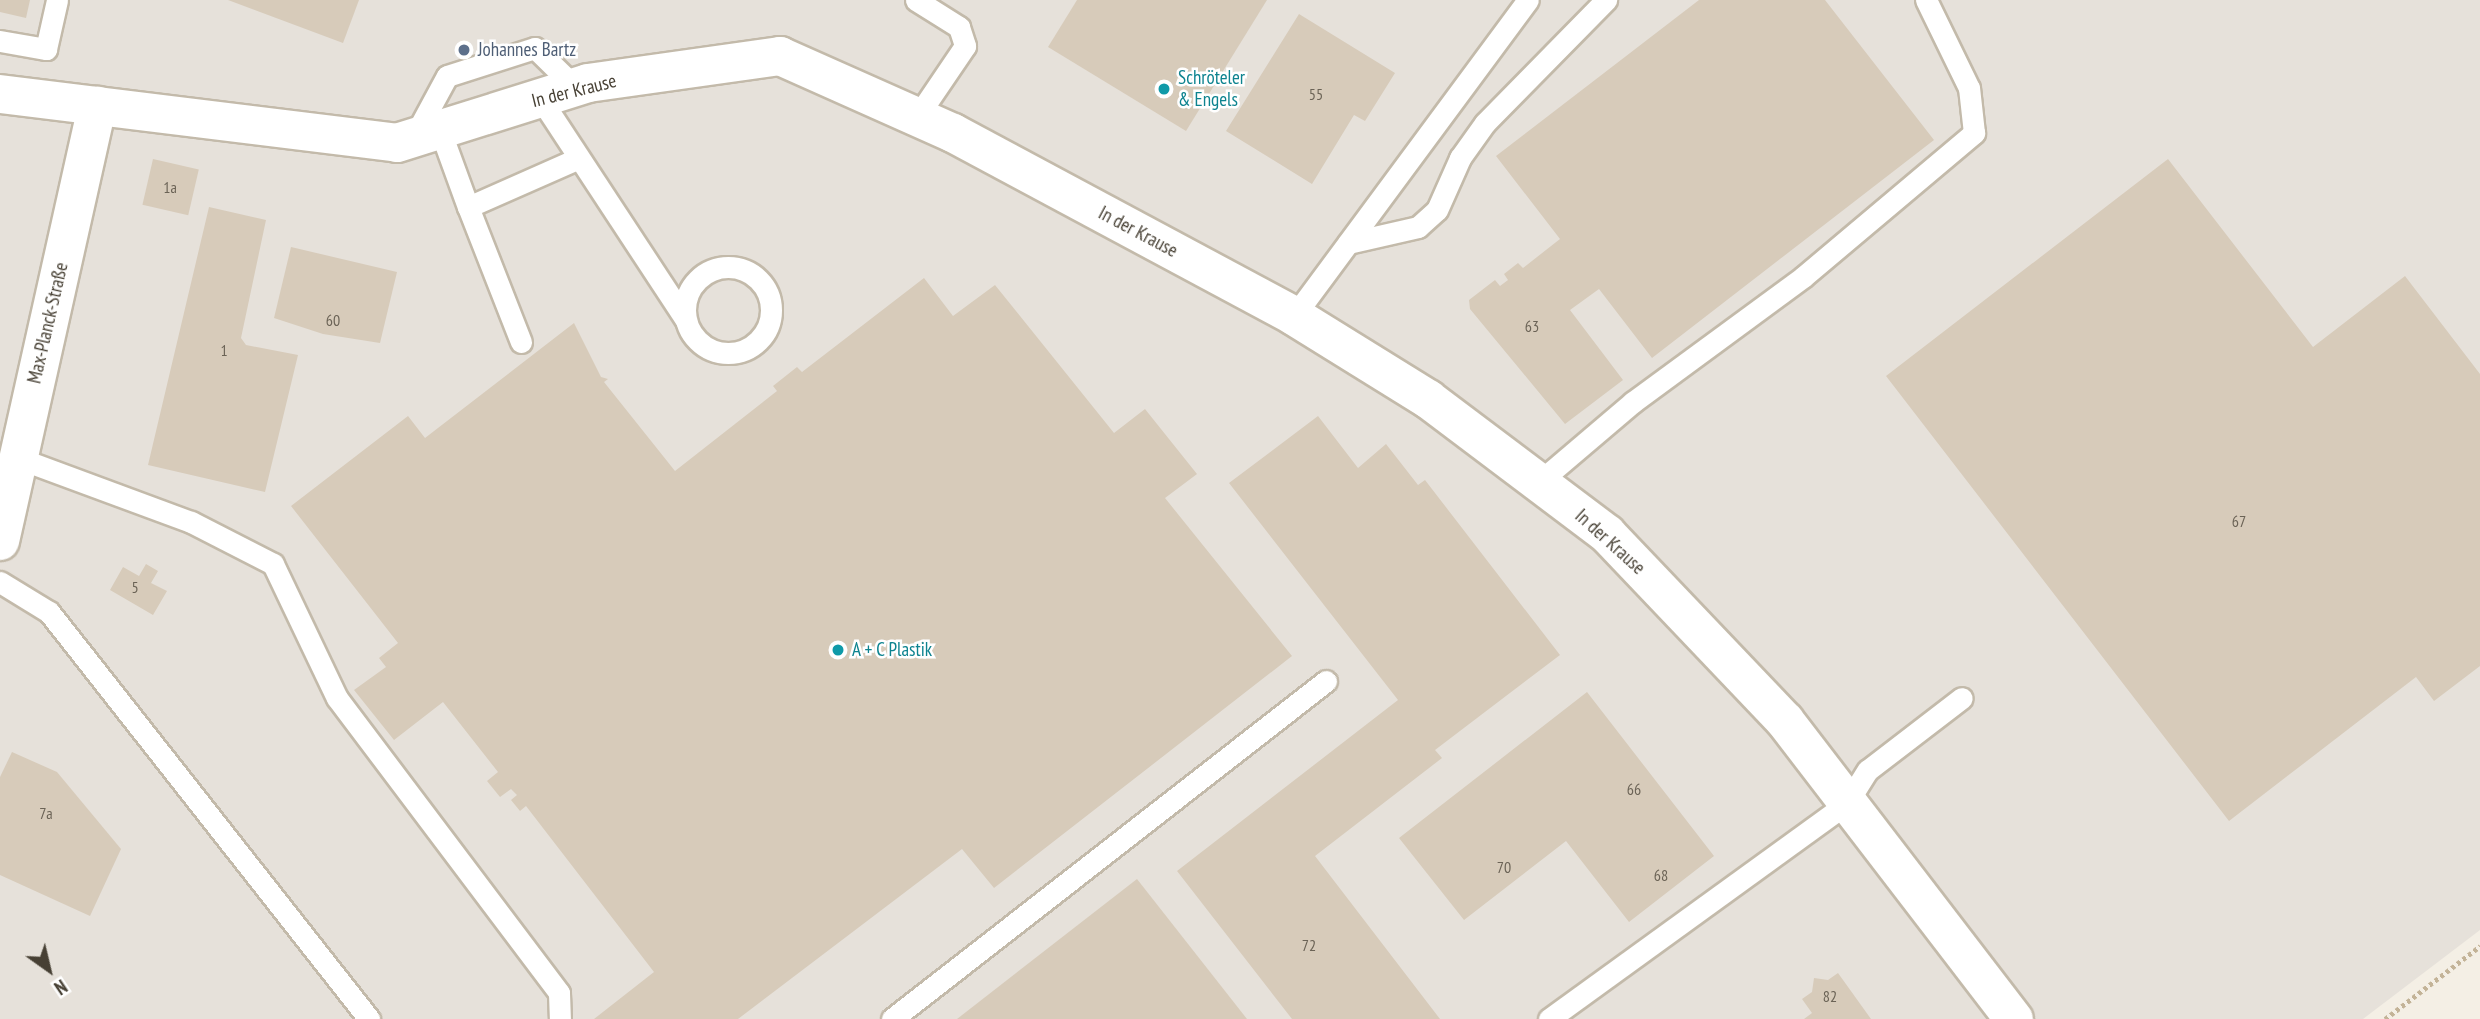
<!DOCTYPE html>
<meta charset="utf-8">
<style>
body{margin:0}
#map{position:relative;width:2480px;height:1019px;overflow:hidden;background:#f4efe5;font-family:"PT Sans Narrow",sans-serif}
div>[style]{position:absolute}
.industrial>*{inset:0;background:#e6e1da}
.building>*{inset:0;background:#d7cbba;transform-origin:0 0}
.path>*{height:4.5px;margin-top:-2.25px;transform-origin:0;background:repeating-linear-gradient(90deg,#c3b397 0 3.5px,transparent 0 7px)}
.roads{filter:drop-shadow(2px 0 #c3baaa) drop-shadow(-2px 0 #c3baaa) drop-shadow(0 2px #c3baaa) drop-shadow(0 -2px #c3baaa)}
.service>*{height:21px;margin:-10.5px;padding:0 10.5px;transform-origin:10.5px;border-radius:10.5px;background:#fff}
.service>.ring{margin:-10.5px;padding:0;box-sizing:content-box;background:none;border:21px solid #fff;border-radius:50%}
.minor>*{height:38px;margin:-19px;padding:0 19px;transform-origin:19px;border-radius:19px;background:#fff}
.dots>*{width:19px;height:19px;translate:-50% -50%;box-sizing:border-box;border:4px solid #fff;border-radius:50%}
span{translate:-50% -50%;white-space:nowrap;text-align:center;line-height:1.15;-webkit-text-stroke:5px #fff;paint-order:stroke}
.number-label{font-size:16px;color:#6b6356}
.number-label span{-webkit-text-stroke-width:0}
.service-label{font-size:19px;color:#4e5e75}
.left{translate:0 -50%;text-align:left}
.culture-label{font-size:19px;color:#0d838f}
.street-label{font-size:19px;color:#474034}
.north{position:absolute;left:14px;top:935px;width:70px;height:70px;-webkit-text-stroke:5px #fff;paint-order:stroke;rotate:146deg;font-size:19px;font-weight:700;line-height:28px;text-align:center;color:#474034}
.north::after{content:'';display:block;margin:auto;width:24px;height:32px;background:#474034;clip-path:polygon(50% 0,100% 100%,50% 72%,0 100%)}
</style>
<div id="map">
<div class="industrial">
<div style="clip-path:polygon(0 0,2480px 0,2480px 930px,2363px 1019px,0 1019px)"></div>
</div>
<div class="building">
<div style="clip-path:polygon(0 0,30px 0,26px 18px,0 12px)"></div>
<div style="clip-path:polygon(228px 0,359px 0,343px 43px)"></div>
<div style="clip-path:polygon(1077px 0,1267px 0,1186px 131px,1048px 47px)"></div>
<div style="clip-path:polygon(1699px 0,1825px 0,1934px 140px,1652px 358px,1599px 289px,1570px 310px,1623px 380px,1565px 424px,1470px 309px,1469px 300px,1495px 280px,1500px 286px,1508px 280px,1504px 274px,1518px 263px,1523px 268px,1560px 239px,1496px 156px)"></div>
<div style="clip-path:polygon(1299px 14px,1395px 73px,1365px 121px,1354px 115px,1312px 184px,1226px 131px)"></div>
<div style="left:153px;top:159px;width:47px;height:47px;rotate:13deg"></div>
<div style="clip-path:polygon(2168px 159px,2313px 347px,2405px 276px,2480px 374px,2480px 666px,2434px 701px,2416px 677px,2229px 821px,1886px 376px)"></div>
<div style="clip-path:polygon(209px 207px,266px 220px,241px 338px,246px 345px,298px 355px,265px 492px,148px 465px)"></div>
<div style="clip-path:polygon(291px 247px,397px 272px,380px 343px,323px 334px,274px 318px)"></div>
<div style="clip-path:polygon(924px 278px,953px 316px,995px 285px,1114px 433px,1145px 409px,1197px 474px,1165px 498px,1292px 656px,994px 888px,962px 849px,738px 1019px,594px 1019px,654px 972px,526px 806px,520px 811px,511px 800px,517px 795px,511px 789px,500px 797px,487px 781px,498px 772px,443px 702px,394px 740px,354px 690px,386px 667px,379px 658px,398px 643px,291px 506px,408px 416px,425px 438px,574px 323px,601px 377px,608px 379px,604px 382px,675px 471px,777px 391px,773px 386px,797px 367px,802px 372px)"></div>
<div style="clip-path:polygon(1318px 416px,1358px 468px,1386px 444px,1418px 485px,1425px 480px,1560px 655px,1435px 750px,1442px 758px,1315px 856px,1440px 1019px,1292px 1019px,1177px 871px,1398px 700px,1229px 483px)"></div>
<div style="clip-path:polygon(146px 564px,158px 571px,151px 583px,167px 591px,153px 615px,110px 590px,123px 567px,139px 576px)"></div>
<div style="clip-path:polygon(1587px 692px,1714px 856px,1629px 922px,1566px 841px,1464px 920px,1399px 838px)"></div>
<div style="clip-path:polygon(12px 752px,57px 772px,121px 849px,90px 916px,0 875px,0 777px)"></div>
<div style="clip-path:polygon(1137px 879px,1247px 1019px,957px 1019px)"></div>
<div style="clip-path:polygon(1838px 973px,1871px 1019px,1804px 1019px,1812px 1013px,1802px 999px,1812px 992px,1814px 978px,1828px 980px)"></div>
</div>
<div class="path">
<div style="left:2385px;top:1019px;width:120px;rotate:-37.5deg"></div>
</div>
<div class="roads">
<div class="service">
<div style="left:916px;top:0;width:51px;rotate:32.1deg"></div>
<div style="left:959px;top:27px;width:20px;rotate:72deg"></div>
<div style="left:965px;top:46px;width:86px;rotate:124.1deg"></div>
<div style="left:0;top:41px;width:47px;rotate:9.9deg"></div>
<div style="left:46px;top:49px;width:50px;rotate:-77.3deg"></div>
<div style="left:540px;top:98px;width:266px;rotate:56.7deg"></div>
<div style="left:440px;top:130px;width:82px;rotate:70deg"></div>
<div style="left:414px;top:137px;width:69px;rotate:-61.6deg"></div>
<div style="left:447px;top:76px;width:92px;rotate:-17.7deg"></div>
<div style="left:535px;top:48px;width:56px;rotate:44.3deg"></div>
<div style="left:1348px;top:243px;width:72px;rotate:-12.9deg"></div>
<div style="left:1418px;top:227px;width:25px;rotate:-42deg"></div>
<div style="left:1437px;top:210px;width:57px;rotate:-66.1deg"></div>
<div style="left:1460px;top:158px;width:43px;rotate:-54.5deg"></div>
<div style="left:1485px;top:123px;width:173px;rotate:-45.5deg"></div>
<div class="ring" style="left:685px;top:267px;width:65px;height:65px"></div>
<div style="left:1294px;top:316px;width:393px;rotate:-53.5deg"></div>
<div style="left:521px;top:342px;width:145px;rotate:-111.4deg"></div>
<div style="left:468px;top:207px;width:121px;rotate:-23.8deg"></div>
<div style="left:18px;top:458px;width:184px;rotate:20.3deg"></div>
<div style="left:191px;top:522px;width:92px;rotate:27.1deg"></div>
<div style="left:273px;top:564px;width:148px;rotate:64.5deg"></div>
<div style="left:337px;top:698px;width:369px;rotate:53deg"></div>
<div style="left:559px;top:993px;width:26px;rotate:88deg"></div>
<div style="left:1539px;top:482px;width:123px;rotate:-40.4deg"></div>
<div style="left:1633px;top:402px;width:211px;rotate:-36.3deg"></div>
<div style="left:1803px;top:277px;width:224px;rotate:-40.1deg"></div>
<div style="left:1974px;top:133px;width:45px;rotate:-96.3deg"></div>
<div style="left:1969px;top:88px;width:98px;rotate:-116deg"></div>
<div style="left:0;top:582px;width:57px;rotate:31.5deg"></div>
<div style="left:49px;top:612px;width:518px;rotate:51.82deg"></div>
<div style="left:892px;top:1019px;width:550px;rotate:-37.91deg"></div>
<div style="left:1549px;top:1019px;width:368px;rotate:-35.9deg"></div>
<div style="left:1847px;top:803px;width:39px;rotate:-58deg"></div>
<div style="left:1868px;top:770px;width:118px;rotate:-37.5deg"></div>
</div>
<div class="minor">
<div style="left:0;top:94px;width:400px;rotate:7deg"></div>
<div style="left:397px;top:143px;width:200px;rotate:-17.4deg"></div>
<div style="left:588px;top:83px;width:194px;rotate:-8deg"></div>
<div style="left:780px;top:56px;width:189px;rotate:24deg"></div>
<div style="left:953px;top:133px;width:387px;rotate:28.2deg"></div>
<div style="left:1294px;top:316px;width:158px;rotate:31.8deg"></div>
<div style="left:1428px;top:399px;width:224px;rotate:37deg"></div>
<div style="left:1607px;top:534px;width:258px;rotate:46.4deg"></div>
<div style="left:1785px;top:721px;width:376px;rotate:52.5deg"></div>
<div style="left:0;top:541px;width:446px;rotate:-77.4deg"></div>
</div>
</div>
<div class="dots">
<div style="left:464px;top:50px;background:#5c6f8a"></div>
<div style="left:1164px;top:89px;background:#0f9aa8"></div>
<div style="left:838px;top:650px;background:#0f9aa8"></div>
</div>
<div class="number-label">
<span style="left:1316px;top:94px">55</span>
<span style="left:170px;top:187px">1a</span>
<span style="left:333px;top:320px">60</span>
<span style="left:1532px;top:326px">63</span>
<span style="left:224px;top:350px">1</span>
<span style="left:2239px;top:521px">67</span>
<span style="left:135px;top:587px">5</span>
<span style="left:1634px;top:789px">66</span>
<span style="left:46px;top:813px">7a</span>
<span style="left:1504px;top:867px">70</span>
<span style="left:1661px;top:875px">68</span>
<span style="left:1309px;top:945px">72</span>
<span style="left:1830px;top:996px">82</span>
</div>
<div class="service-label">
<span class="left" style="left:478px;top:50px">Johannes Bartz</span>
</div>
<div class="culture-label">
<span class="left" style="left:1178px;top:89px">Schröteler<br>&amp; Engels</span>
<span class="left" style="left:852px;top:650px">A + C Plastik</span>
</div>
<div class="street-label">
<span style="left:574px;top:91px;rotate:-14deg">In der Krause</span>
<span style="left:1138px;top:232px;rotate:28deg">In der Krause</span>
<span style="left:48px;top:323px;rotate:-77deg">Max-Planck-Straße</span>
<span style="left:1610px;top:542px;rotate:42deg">In der Krause</span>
</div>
<div class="north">N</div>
</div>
